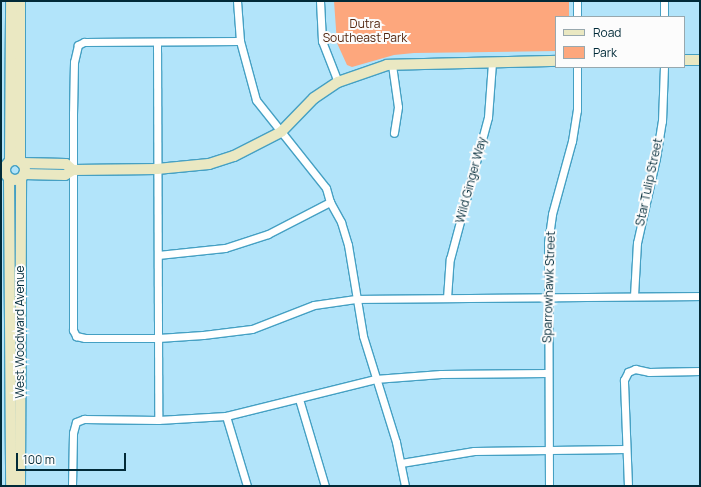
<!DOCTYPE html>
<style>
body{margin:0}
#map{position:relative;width:701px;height:487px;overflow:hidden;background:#b2e4fa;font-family:Manrope,sans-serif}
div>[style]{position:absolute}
.green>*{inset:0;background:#fda77d}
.roads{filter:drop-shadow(1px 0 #45a0c3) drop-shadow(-1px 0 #45a0c3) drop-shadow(0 1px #45a0c3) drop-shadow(0 -1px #45a0c3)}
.street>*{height:7px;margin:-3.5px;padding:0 3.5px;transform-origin:3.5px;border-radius:3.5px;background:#fff}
.secondary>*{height:10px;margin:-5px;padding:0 5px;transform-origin:5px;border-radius:5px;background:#eae8c2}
.secondary>.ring{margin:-5px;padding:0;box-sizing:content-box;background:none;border:10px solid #eae8c2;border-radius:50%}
span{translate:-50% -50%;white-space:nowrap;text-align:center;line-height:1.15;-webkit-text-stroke:4px #fcfcfc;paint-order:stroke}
.park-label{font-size:12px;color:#52260f}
.street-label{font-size:12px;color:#012a38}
.frame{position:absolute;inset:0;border:2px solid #012a38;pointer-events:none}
.legend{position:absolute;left:555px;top:16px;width:130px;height:52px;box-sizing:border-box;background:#fcfcfc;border:1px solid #98a8ae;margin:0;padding:5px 7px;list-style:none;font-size:12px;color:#012a38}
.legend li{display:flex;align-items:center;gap:8px;height:20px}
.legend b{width:20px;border:1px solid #98a8ae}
.scale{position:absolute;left:16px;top:453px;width:110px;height:18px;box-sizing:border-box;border:2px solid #012a38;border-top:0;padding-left:5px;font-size:12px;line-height:14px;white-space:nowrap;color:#012a38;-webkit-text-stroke:3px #fcfcfc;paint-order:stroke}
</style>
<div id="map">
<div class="green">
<div style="clip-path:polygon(334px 1px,569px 1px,569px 17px,556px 17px,556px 51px,414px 53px,394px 55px,352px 67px,347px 65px,337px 43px)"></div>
</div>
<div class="roads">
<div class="street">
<div style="left:237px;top:1px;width:40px;rotate:85.7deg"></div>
<div style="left:240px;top:41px;width:61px;rotate:74.8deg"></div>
<div style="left:256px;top:100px;width:112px;rotate:51.5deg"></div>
<div style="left:326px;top:188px;width:15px;rotate:74deg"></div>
<div style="left:330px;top:202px;width:23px;rotate:61deg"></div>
<div style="left:341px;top:222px;width:24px;rotate:73deg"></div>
<div style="left:348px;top:245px;width:92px;rotate:80.6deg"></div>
<div style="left:363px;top:336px;width:111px;rotate:72.7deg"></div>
<div style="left:396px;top:442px;width:45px;rotate:78.4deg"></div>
<div style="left:320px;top:1px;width:40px;rotate:87.1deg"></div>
<div style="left:322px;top:41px;width:44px;rotate:68.7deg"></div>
<div style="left:577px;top:1px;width:16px;rotate:90deg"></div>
<div style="left:664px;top:1px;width:16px;rotate:90deg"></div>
<div style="left:240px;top:41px;width:156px;rotate:179.6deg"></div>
<div style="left:84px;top:42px;width:7px;rotate:153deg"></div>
<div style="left:78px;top:45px;width:17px;rotate:103deg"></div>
<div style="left:74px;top:62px;width:51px;rotate:91.1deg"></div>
<div style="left:73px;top:113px;width:217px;rotate:90deg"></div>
<div style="left:73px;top:330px;width:7px;rotate:63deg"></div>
<div style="left:76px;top:336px;width:9px;rotate:13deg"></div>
<div style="left:85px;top:338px;width:73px"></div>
<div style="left:158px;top:338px;width:45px;rotate:-3.8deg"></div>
<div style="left:203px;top:335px;width:49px;rotate:-7deg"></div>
<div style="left:252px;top:329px;width:66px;rotate:-21.2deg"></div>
<div style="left:314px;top:305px;width:42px;rotate:-8.1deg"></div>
<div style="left:356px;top:299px;width:344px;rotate:-0.5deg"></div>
<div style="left:157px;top:42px;width:378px;rotate:89.8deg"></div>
<div style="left:392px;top:65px;width:42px;rotate:81.9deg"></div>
<div style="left:398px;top:107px;width:26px;rotate:99deg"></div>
<div style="left:158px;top:255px;width:67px;rotate:-6deg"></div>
<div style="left:225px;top:248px;width:45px;rotate:-18deg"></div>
<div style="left:268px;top:234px;width:70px;rotate:-27.3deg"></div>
<div style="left:634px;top:296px;width:53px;rotate:-86.8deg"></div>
<div style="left:637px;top:243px;width:87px;rotate:-77.4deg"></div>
<div style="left:656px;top:158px;width:37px;rotate:-81deg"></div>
<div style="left:662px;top:121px;width:54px;rotate:-87.9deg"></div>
<div style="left:447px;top:298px;width:39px;rotate:-86deg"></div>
<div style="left:450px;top:259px;width:147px;rotate:-75deg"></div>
<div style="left:488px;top:117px;width:55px;rotate:-85.8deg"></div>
<div style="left:299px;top:399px;width:91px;rotate:73.4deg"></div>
<div style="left:226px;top:416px;width:73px;rotate:73.3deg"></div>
<div style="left:401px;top:463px;width:74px;rotate:-9.3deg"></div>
<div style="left:474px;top:451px;width:152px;rotate:-0.8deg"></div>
<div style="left:72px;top:486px;width:53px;rotate:-88.9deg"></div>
<div style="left:73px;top:433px;width:11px;rotate:-75deg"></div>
<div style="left:76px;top:422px;width:9px;rotate:-21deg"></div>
<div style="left:84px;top:419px;width:74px;rotate:0.8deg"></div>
<div style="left:158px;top:420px;width:68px;rotate:-3.4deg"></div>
<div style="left:226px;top:416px;width:154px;rotate:-13.9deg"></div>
<div style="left:375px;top:379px;width:66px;rotate:-4.3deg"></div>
<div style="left:441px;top:374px;width:106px;rotate:-0.5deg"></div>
<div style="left:549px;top:486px;width:243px;rotate:-90.2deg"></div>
<div style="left:548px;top:243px;width:29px;rotate:-82deg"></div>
<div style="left:552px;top:214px;width:76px;rotate:-74.7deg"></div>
<div style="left:572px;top:141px;width:31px;rotate:-81deg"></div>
<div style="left:577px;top:110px;width:43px;rotate:-90deg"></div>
<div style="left:628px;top:486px;width:106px;rotate:-92.2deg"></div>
<div style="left:624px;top:380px;width:9px;rotate:-63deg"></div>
<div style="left:628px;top:372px;width:8px;rotate:-23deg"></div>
<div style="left:635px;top:369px;width:14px;rotate:12deg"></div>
<div style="left:649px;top:372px;width:51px;rotate:-1.1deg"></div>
</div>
<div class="secondary">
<div style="left:20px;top:1px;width:160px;rotate:90deg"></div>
<div style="left:684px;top:60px;width:16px"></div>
<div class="ring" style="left:5px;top:160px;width:10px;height:10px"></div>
<div style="left:10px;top:161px;width:160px;rotate:-89.6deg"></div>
<div style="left:22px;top:163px;width:44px;rotate:1.3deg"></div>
<div style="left:66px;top:164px;width:9px;rotate:41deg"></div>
<div style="left:24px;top:174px;width:41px;rotate:1.4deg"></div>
<div style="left:65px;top:175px;width:9px;rotate:-32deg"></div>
<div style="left:73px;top:170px;width:84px;rotate:-0.7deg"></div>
<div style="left:157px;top:169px;width:52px;rotate:-5.5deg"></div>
<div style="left:209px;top:164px;width:26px;rotate:-18deg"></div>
<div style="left:234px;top:156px;width:53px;rotate:-27.1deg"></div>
<div style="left:281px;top:132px;width:47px;rotate:-45.9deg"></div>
<div style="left:314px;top:98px;width:29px;rotate:-34deg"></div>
<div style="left:338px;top:82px;width:52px;rotate:-19.1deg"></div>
<div style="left:387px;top:65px;width:169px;rotate:-1.4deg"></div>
<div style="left:9px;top:179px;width:307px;rotate:89.6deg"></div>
<div style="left:20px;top:486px;width:307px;rotate:-89.8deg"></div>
</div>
</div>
<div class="park-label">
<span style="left:365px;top:31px">Dutra<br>Southeast Park</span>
</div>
<div class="street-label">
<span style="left:471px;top:180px;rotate:-75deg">Wild Ginger Way</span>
<span style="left:649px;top:182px;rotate:-78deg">Star Tulip Street</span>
<span style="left:549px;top:287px;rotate:-88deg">Sparrowhawk Street</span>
<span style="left:20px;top:332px;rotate:-90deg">West Woodward Avenue</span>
</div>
<div class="frame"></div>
<ul class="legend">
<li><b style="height:5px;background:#eae8c2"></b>Road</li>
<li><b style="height:11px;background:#fda77d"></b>Park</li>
</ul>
<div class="scale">100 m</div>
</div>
